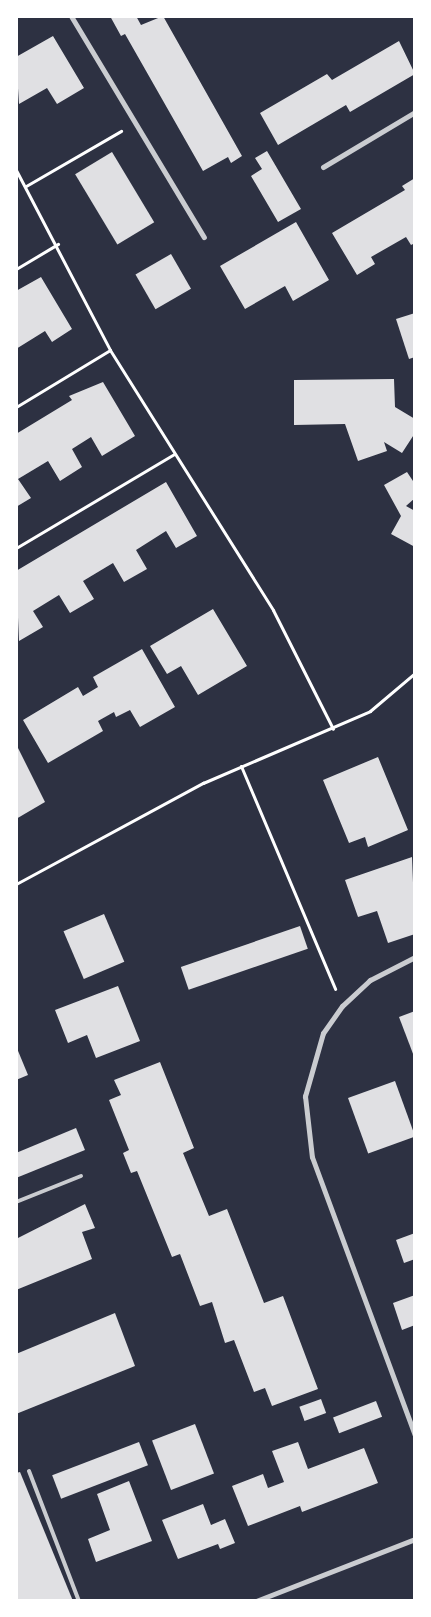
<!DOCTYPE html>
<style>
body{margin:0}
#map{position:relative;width:431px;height:1617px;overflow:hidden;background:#2d3142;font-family:"Space Grotesk",sans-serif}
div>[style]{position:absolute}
.building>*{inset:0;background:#e0e0e3;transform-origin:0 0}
.path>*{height:3px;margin:-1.5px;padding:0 1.5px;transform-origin:1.5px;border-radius:1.5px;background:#fff}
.service>*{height:4px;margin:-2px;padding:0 2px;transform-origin:2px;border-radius:2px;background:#caccd0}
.minor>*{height:5px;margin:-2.5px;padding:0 2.5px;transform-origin:2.5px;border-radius:2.5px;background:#caccd0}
span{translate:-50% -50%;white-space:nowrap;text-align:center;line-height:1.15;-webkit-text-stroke:5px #fff;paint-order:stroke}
.frame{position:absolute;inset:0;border:18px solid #fff;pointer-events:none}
</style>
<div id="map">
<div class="building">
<div style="clip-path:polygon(110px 16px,136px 16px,141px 25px,163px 16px,242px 156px,231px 163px,228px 157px,203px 171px,125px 34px,121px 36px)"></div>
<div style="clip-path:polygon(53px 36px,84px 88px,57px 104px,47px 88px,19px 104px,16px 57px)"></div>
<div style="clip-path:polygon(399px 41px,415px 74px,350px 112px,346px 105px,278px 145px,260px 113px,327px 74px,332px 80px)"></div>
<div style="clip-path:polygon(267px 151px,301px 209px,278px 222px,251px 176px,262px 169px,255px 158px)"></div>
<div style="left:112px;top:152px;width:82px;height:43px;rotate:59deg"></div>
<div style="clip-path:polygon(415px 178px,415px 243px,411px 245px,406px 237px,371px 257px,375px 264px,357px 275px,332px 233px,405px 190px,402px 186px)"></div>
<div style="clip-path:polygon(296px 222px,329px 280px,293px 301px,285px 286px,245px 309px,220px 266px)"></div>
<div style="left:171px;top:254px;width:40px;height:41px;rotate:60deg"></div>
<div style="clip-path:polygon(41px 277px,72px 329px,52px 342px,45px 331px,16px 349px,16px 291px)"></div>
<div style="clip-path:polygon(415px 313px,415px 357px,409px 359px,396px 319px)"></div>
<div style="clip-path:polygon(394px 379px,395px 407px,415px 419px,415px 433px,402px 453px,384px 442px,387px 451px,358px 461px,345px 424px,294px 425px,294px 380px)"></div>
<div style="clip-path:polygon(103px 382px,135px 436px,102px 456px,91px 437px,72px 449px,82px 467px,60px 481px,48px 461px,18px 479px,31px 498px,16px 507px,16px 434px,72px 400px,69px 396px)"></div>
<div style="clip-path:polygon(407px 472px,415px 484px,415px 498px,406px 506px,415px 511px,415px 547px,391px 534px,401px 516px,384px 485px)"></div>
<div style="clip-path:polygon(166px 482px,197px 536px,176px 548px,166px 531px,136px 550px,147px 569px,124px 582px,113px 563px,83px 581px,94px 599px,70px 613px,59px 595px,33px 611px,43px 627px,19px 641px,16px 571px)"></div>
<div style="clip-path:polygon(213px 609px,247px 666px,198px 695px,181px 666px,167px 674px,150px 646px)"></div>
<div style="clip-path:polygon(142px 649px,175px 707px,140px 727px,130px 710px,116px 717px,114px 712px,98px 721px,103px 731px,48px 763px,23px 720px,78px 687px,83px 696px,98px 687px,93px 677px)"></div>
<div style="clip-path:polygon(16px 744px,45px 802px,16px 819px)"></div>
<div style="clip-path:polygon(378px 757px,408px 830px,368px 847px,365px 837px,349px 843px,323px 780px)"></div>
<div style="clip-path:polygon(412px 857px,415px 934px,388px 943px,377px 911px,358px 917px,345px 880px)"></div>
<div style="left:104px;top:914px;width:52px;height:44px;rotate:67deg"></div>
<div style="left:300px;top:926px;width:24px;height:126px;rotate:71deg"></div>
<div style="clip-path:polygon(118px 986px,140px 1041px,96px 1058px,87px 1035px,68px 1043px,55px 1010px)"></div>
<div style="clip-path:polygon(415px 1011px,415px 1059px,399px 1017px)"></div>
<div style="clip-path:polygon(16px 1046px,28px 1075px,16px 1080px)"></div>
<div style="clip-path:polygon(160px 1062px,194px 1148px,183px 1153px,209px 1216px,227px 1209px,264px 1303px,283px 1296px,318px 1389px,272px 1406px,265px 1388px,254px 1392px,234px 1340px,225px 1343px,212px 1302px,200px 1306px,180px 1254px,172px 1257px,137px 1171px,131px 1173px,123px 1153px,129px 1150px,109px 1100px,121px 1095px,114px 1080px)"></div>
<div style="left:395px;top:1081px;width:59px;height:50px;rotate:70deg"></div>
<div style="clip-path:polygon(76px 1128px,85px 1150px,16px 1178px,16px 1153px)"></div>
<div style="clip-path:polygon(85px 1204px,95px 1228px,82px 1232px,92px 1259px,16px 1290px,16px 1239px)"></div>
<div style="clip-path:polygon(415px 1233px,415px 1259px,404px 1263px,396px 1240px)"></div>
<div style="clip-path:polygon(415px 1295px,415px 1325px,402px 1330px,393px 1303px)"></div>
<div style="clip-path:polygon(115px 1313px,135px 1366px,16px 1414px,16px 1354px)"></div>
<div style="left:321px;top:1399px;width:15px;height:23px;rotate:70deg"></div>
<div style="left:376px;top:1401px;width:17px;height:46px;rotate:69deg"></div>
<div style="left:195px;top:1424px;width:53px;height:46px;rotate:69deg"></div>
<div style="left:139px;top:1442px;width:25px;height:93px;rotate:69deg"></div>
<div style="clip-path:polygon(298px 1442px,308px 1469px,364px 1448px,378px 1483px,302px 1512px,300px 1506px,248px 1526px,232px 1486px,263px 1474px,268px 1488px,284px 1482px,272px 1451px)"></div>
<div style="clip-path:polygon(20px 1472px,73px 1601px,18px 1601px,16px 1473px)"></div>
<div style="clip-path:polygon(129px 1481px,152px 1541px,96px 1562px,88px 1539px,110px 1530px,97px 1494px)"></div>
<div style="clip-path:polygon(203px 1504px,211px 1525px,225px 1519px,235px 1543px,220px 1549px,218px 1544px,178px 1559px,162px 1520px)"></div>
</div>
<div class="path">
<div style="left:16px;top:170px;width:203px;rotate:62.4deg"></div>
<div style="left:110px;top:350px;width:307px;rotate:57.9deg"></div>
<div style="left:273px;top:610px;width:133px;rotate:63.2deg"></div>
<div style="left:26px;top:186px;width:110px;rotate:-30.1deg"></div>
<div style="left:16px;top:269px;width:49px;rotate:-30.8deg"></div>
<div style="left:16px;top:407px;width:110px;rotate:-31.2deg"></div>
<div style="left:16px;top:548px;width:184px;rotate:-30.7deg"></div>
<div style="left:241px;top:766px;width:242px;rotate:67.1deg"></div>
<div style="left:16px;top:884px;width:213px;rotate:-28.4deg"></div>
<div style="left:203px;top:783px;width:182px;rotate:-23.3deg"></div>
<div style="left:370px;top:711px;width:59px;rotate:-40.2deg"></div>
</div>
<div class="service">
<div style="left:16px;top:1202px;width:70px;rotate:-21.8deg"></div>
<div style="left:29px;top:1471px;width:139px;rotate:69deg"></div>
</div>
<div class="minor">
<div style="left:71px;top:16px;width:258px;rotate:59deg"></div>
<div style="left:323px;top:167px;width:107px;rotate:-30.9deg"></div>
<div style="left:415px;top:957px;width:51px;rotate:152.9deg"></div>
<div style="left:370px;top:980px;width:38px;rotate:137deg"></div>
<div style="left:342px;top:1006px;width:33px;rotate:125deg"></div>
<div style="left:323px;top:1033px;width:66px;rotate:105.9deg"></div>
<div style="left:305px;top:1096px;width:61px;rotate:83.5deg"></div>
<div style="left:312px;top:1157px;width:296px;rotate:69.7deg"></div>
<div style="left:256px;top:1601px;width:171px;rotate:-21.3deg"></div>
</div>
<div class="frame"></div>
</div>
